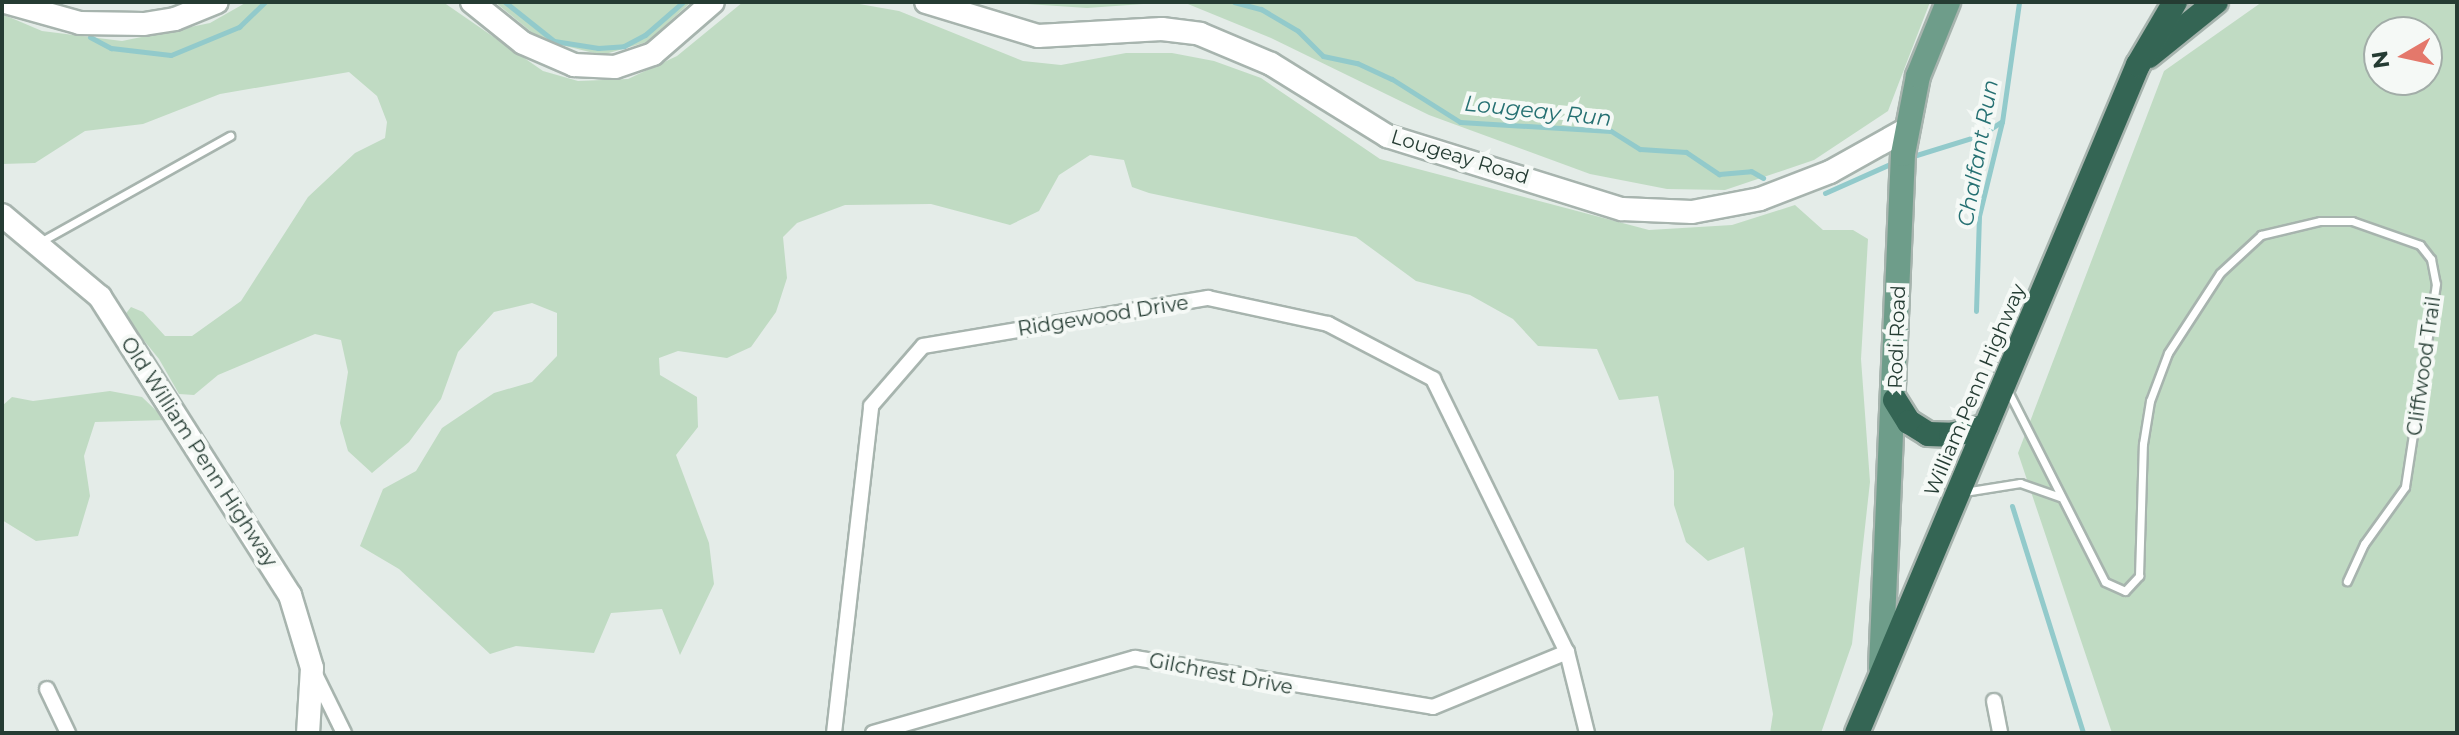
<!DOCTYPE html>
<style>
body{margin:0}
#map{position:relative;width:2459px;height:735px;overflow:hidden;background:#e4ece8;font-family:Montserrat,sans-serif}
div>[style]{position:absolute}
.green>*{inset:0;background:#c0dbc3}
.stream>*{height:5px;margin:-2.5px;padding:0 2.5px;transform-origin:2.5px;border-radius:2.5px;background:#92cacb}
.roads{filter:drop-shadow(2px 0 #a7b4ae) drop-shadow(-2px 0 #a7b4ae) drop-shadow(0 2px #a7b4ae) drop-shadow(0 -2px #a7b4ae)}
.lane>*{height:7px;margin:-3.5px;padding:0 3.5px;transform-origin:3.5px;border-radius:3.5px;background:#fff}
.street>*{height:14px;margin:-7px;padding:0 7px;transform-origin:7px;border-radius:7px;background:#fff}
.secondary>*{height:22px;margin:-11px;padding:0 11px;transform-origin:11px;border-radius:11px;background:#fff}
.primary>*{height:24px;margin:-12px;padding:0 12px;transform-origin:12px;border-radius:12px;background:#6e9d8a}
.highway>*{height:24px;margin:-12px;padding:0 12px;transform-origin:12px;border-radius:12px;background:#346554}
span{translate:-50% -50%;white-space:nowrap;text-align:center;line-height:1.15;-webkit-text-stroke:8px #f5f9f6;paint-order:stroke}
.street-label{font-size:20px;color:#253c33}
.water-label{font-size:22px;color:#257072;font-style:italic}
.frame{position:absolute;inset:0;border:4px solid #253c33;pointer-events:none}
.north{position:absolute;left:2363px;top:16px;width:80px;height:80px;box-sizing:border-box;background:#f5f9f6;border:2px solid #a2ada8;border-radius:50%;rotate:261deg;font-size:22px;font-weight:700;line-height:32px;text-align:center;color:#253c33}
.north::after{content:'';display:block;margin:auto;width:28px;height:36px;background:#e4786b;clip-path:polygon(50% 0,100% 100%,50% 72%,0 100%)}
</style>
<div id="map">
<div class="green">
<div style="clip-path:polygon(247px 2px,443px 2px,543px 71px,578px 81px,628px 79px,677px 56px,743px 2px,848px 2px,899px 11px,1023px 61px,1061px 65px,1126px 53px,1172px 53px,1214px 61px,1261px 78px,1380px 159px,1649px 230px,1732px 225px,1795px 205px,1823px 230px,1853px 230px,1868px 239px,1861px 359px,1870px 482px,1852px 644px,1821px 733px,1770px 733px,1773px 714px,1744px 547px,1708px 561px,1686px 542px,1674px 505px,1674px 471px,1658px 396px,1619px 400px,1597px 349px,1538px 346px,1513px 319px,1470px 295px,1416px 281px,1356px 237px,1149px 193px,1132px 187px,1124px 160px,1090px 155px,1059px 175px,1039px 211px,1010px 225px,931px 204px,845px 205px,797px 223px,783px 237px,787px 278px,776px 312px,751px 347px,727px 358px,678px 351px,659px 358px,660px 375px,697px 397px,698px 427px,676px 455px,709px 543px,714px 584px,680px 655px,662px 609px,611px 613px,594px 653px,516px 646px,490px 654px,399px 569px,360px 546px,383px 489px,416px 471px,442px 428px,494px 393px,532px 382px,557px 356px,557px 313px,532px 303px,494px 312px,458px 352px,441px 399px,409px 442px,372px 473px,348px 451px,340px 423px,348px 372px,341px 340px,315px 334px,218px 375px,194px 395px,179px 394px,159px 359px,124px 316px,131px 307px,143px 312px,165px 336px,192px 336px,241px 301px,308px 197px,355px 153px,385px 138px,387px 122px,377px 96px,349px 72px,220px 94px,143px 124px,85px 131px,35px 163px,2px 164px,2px 14px,42px 31px,122px 41px,210px 23px)"></div>
<div style="clip-path:polygon(495px 2px,691px 2px,647px 42px,602px 55px,541px 40px)"></div>
<div style="clip-path:polygon(995px 2px,1171px 2px,1087px 8px)"></div>
<div style="clip-path:polygon(1183px 2px,1930px 2px,1888px 111px,1814px 160px,1725px 190px,1667px 189px,1590px 174px,1429px 115px,1271px 38px)"></div>
<div style="clip-path:polygon(evenodd,2262px 2px,2457px 2px,2457px 733px,2112px 733px,2018px 453px,2164px 71px,2262px 2px,2379px 32px,2427px 32px,2427px 80px,2379px 80px,2379px 32px)"></div>
<div style="clip-path:polygon(110px 391px,142px 397px,166px 420px,95px 422px,84px 456px,90px 496px,78px 536px,36px 541px,2px 520px,2px 406px,12px 397px,33px 401px)"></div>
</div>
<div class="stream">
<div style="left:505px;top:2px;width:63px;rotate:38.5deg"></div>
<div style="left:554px;top:41px;width:45px;rotate:9deg"></div>
<div style="left:598px;top:48px;width:26px;rotate:-4deg"></div>
<div style="left:624px;top:46px;width:24px;rotate:-28deg"></div>
<div style="left:645px;top:35px;width:50px;rotate:-41deg"></div>
<div style="left:1234px;top:2px;width:28px;rotate:15deg"></div>
<div style="left:1261px;top:9px;width:43px;rotate:30.7deg"></div>
<div style="left:1298px;top:31px;width:35px;rotate:45deg"></div>
<div style="left:1323px;top:56px;width:35px;rotate:12deg"></div>
<div style="left:1357px;top:63px;width:38px;rotate:25deg"></div>
<div style="left:1392px;top:79px;width:80px;rotate:32.3deg"></div>
<div style="left:1460px;top:122px;width:151px;rotate:3.4deg"></div>
<div style="left:1611px;top:131px;width:34px;rotate:32deg"></div>
<div style="left:1640px;top:149px;width:46px;rotate:3.7deg"></div>
<div style="left:1686px;top:152px;width:40px;rotate:34deg"></div>
<div style="left:1719px;top:174px;width:32px;rotate:-5deg"></div>
<div style="left:1751px;top:171px;width:14px;rotate:30deg"></div>
<div style="left:90px;top:37px;width:24px;rotate:28deg"></div>
<div style="left:111px;top:48px;width:60px;rotate:6.7deg"></div>
<div style="left:171px;top:55px;width:74px;rotate:-22.4deg"></div>
<div style="left:239px;top:27px;width:36px;rotate:-44deg"></div>
<div style="left:1910px;top:157px;width:74px;rotate:-17.2deg"></div>
<div style="left:1981px;top:135px;width:24px;rotate:-33deg"></div>
<div style="left:1825px;top:193px;width:79px;rotate:-24deg"></div>
<div style="left:1976px;top:311px;width:95px;rotate:-88.2deg"></div>
<div style="left:1979px;top:216px;width:97px;rotate:-76.3deg"></div>
<div style="left:2002px;top:122px;width:121px;rotate:-81.9deg"></div>
<div style="left:2012px;top:506px;width:238px;rotate:72.6deg"></div>
</div>
<div class="roads">
<div class="lane">
<div style="left:40px;top:242px;width:218px;rotate:-29.2deg"></div>
<div style="left:2007px;top:389px;width:216px;rotate:63.1deg"></div>
<div style="left:2105px;top:582px;width:22px;rotate:24deg"></div>
<div style="left:2125px;top:591px;width:21px;rotate:-47deg"></div>
<div style="left:2139px;top:576px;width:132px;rotate:-88.3deg"></div>
<div style="left:2143px;top:444px;width:44px;rotate:-80.8deg"></div>
<div style="left:2150px;top:401px;width:51px;rotate:-69.4deg"></div>
<div style="left:2168px;top:353px;width:95px;rotate:-57deg"></div>
<div style="left:2220px;top:273px;width:56px;rotate:-42.8deg"></div>
<div style="left:2261px;top:235px;width:61px;rotate:-13.3deg"></div>
<div style="left:2320px;top:221px;width:32px"></div>
<div style="left:2352px;top:221px;width:72px;rotate:19.4deg"></div>
<div style="left:2420px;top:245px;width:18px;rotate:52deg"></div>
<div style="left:2431px;top:259px;width:25px;rotate:79deg"></div>
<div style="left:2436px;top:284px;width:205px;rotate:98.7deg"></div>
<div style="left:2405px;top:487px;width:70px;rotate:125.7deg"></div>
<div style="left:2364px;top:544px;width:41px;rotate:114.7deg"></div>
<div style="left:1964px;top:492px;width:57px;rotate:-9.1deg"></div>
<div style="left:2020px;top:483px;width:42px;rotate:19.3deg"></div>
</div>
<div class="street">
<div style="left:314px;top:672px;width:68px;rotate:63.8deg"></div>
<div style="left:47px;top:689px;width:49px;rotate:64.5deg"></div>
<div style="left:1994px;top:701px;width:33px;rotate:79deg"></div>
<div style="left:834px;top:733px;width:329px;rotate:-83.5deg"></div>
<div style="left:871px;top:406px;width:79px;rotate:-49.1deg"></div>
<div style="left:923px;top:346px;width:289px;rotate:-9.6deg"></div>
<div style="left:1208px;top:298px;width:123px;rotate:12.2deg"></div>
<div style="left:1328px;top:324px;width:119px;rotate:27.6deg"></div>
<div style="left:1433px;top:379px;width:304px;rotate:63.9deg"></div>
<div style="left:1567px;top:652px;width:83px;rotate:76.1deg"></div>
<div style="left:873px;top:733px;width:273px;rotate:-16deg"></div>
<div style="left:1135px;top:658px;width:302px;rotate:9.3deg"></div>
<div style="left:1433px;top:707px;width:145px;rotate:-22.3deg"></div>
</div>
<div class="secondary">
<div style="left:5px;top:2px;width:78px;rotate:15.6deg"></div>
<div style="left:80px;top:23px;width:64px;rotate:0.9deg"></div>
<div style="left:144px;top:24px;width:31px;rotate:-9deg"></div>
<div style="left:175px;top:19px;width:45px;rotate:-22deg"></div>
<div style="left:472px;top:2px;width:65px;rotate:38.8deg"></div>
<div style="left:523px;top:43px;width:56px;rotate:23.3deg"></div>
<div style="left:574px;top:65px;width:41px;rotate:2.8deg"></div>
<div style="left:615px;top:67px;width:40px;rotate:-18.9deg"></div>
<div style="left:653px;top:54px;width:79px;rotate:-40.9deg"></div>
<div style="left:926px;top:2px;width:117px;rotate:16.9deg"></div>
<div style="left:1038px;top:36px;width:124px;rotate:-3.2deg"></div>
<div style="left:1162px;top:29px;width:38px;rotate:7deg"></div>
<div style="left:1200px;top:34px;width:77px;rotate:22.9deg"></div>
<div style="left:1271px;top:64px;width:137px;rotate:31.8deg"></div>
<div style="left:1387px;top:136px;width:246px;rotate:17.3deg"></div>
<div style="left:1622px;top:209px;width:70px;rotate:2.5deg"></div>
<div style="left:1692px;top:212px;width:69px;rotate:-10.8deg"></div>
<div style="left:1760px;top:199px;width:75px;rotate:-21.1deg"></div>
<div style="left:1830px;top:172px;width:88px;rotate:-29.2deg"></div>
<div style="left:2px;top:215px;width:128px;rotate:39.9deg"></div>
<div style="left:100px;top:297px;width:353px;rotate:57.5deg"></div>
<div style="left:290px;top:595px;width:76px;rotate:73.2deg"></div>
<div style="left:312px;top:668px;width:65px;rotate:93.5deg"></div>
</div>
<div class="primary">
<div style="left:1881px;top:668px;width:514px;rotate:-87.55deg"></div>
<div style="left:1903px;top:154px;width:79px;rotate:-79.1deg"></div>
<div style="left:1918px;top:76px;width:80px;rotate:-67.9deg"></div>
</div>
<div class="highway">
<div style="left:2149px;top:56px;width:86px;rotate:-38.9deg"></div>
<div style="left:1895px;top:400px;width:26px;rotate:58deg"></div>
<div style="left:1909px;top:422px;width:22px;rotate:32deg"></div>
<div style="left:1928px;top:434px;width:23px;rotate:2deg"></div>
<div style="left:1951px;top:435px;width:36px;rotate:-14deg"></div>
<div style="left:1857px;top:733px;width:725px;rotate:-67.19deg"></div>
<div style="left:2138px;top:65px;width:73px;rotate:-59.6deg"></div>
</div>
</div>
<div class="street-label">
<span style="left:1460px;top:157px;rotate:17deg">Lougeay Road</span>
<span style="left:1103px;top:316px;rotate:-9deg">Ridgewood Drive</span>
<span style="left:1897px;top:337px;rotate:-88deg">Rodi Road</span>
<span style="left:2424px;top:366px;rotate:-82deg">Cliffwood Trail</span>
<span style="left:1975px;top:390px;rotate:-67deg">William Penn Highway</span>
<span style="left:199px;top:452px;rotate:57deg">Old William Penn Highway</span>
<span style="left:1221px;top:674px;rotate:11deg">Gilchrest Drive</span>
</div>
<div class="water-label">
<span style="left:1538px;top:111px;rotate:6deg">Lougeay Run</span>
<span style="left:1978px;top:153px;rotate:-80deg">Chalfant Run</span>
</div>
<div class="frame"></div>
<div class="north">N</div>
</div>
